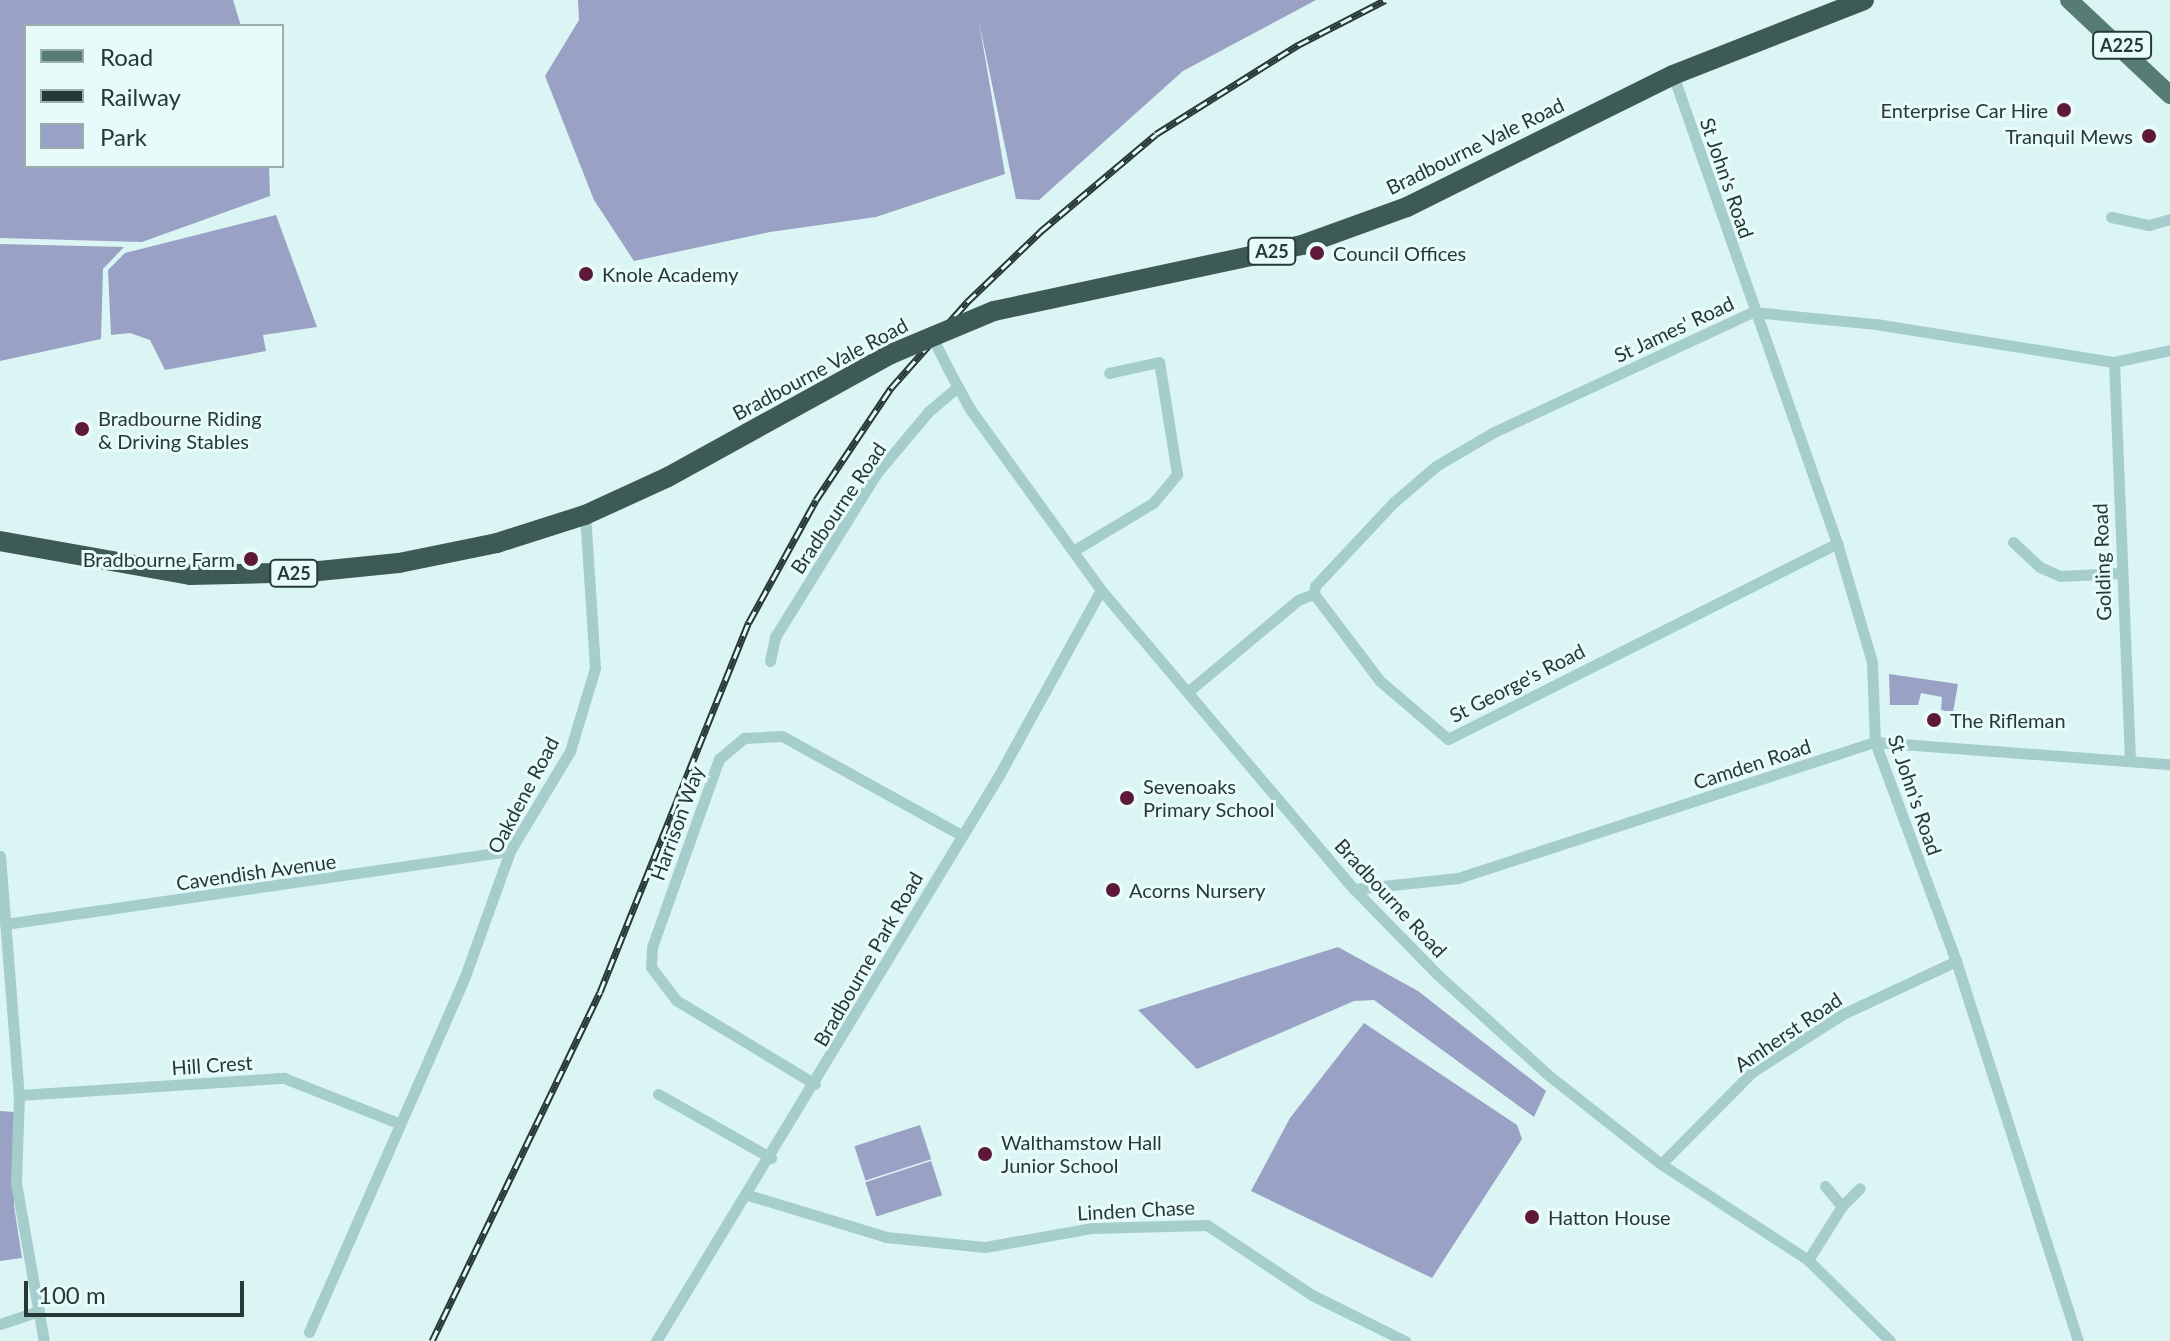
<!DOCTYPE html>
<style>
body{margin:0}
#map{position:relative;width:2170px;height:1341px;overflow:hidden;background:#dbf4f4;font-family:Lato,sans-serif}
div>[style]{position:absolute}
.green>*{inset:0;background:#99a1c5;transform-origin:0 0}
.street>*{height:11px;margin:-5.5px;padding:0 5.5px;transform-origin:5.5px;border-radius:5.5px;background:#a5cdcb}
.primary>*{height:18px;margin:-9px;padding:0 9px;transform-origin:9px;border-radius:9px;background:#577c75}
.highway>*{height:20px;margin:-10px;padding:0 10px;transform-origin:10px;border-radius:10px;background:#3d5a55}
.rail>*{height:7px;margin-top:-3.5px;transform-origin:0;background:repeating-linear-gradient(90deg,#e8fbfb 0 12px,#273935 0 24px);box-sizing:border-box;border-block:2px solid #273935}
.street-bridge>*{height:11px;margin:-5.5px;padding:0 5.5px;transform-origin:5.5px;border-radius:5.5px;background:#a5cdcb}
.highway-bridge>*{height:20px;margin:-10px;padding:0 10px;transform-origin:10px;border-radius:10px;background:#3d5a55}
.dots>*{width:22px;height:22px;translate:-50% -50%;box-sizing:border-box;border:4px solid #e8fbfb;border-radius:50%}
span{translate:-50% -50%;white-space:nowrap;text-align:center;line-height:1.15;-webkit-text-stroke:6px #e8fbfb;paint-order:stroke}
.shield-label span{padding:2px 6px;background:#e8fbfb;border:2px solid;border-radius:6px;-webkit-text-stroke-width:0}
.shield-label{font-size:18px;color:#273935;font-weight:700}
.poi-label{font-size:20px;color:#273935}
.right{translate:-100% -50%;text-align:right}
.left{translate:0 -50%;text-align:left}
.street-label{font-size:20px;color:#273935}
.legend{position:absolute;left:24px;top:24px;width:260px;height:144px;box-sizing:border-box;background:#e8fbfb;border:2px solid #9badac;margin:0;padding:10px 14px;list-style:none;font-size:24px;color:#273935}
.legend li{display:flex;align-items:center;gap:16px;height:40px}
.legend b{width:40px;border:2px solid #9badac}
.scale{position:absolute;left:24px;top:1281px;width:220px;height:36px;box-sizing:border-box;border:4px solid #273935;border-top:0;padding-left:10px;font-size:24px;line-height:28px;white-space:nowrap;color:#273935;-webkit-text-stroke:6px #e8fbfb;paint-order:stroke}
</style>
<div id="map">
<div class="green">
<div style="clip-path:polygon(0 0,233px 0,241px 26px,26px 26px,26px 166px,269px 166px,270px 196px,142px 242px,0 238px)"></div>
<div style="clip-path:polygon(578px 0,1316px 0,1183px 71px,1039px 200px,1016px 199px,979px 22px,1005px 174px,876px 217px,770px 232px,634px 261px,594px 200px,545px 76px,579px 20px)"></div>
<div style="clip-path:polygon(276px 215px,317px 327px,263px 335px,266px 351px,165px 370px,150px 340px,130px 333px,111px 335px,108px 270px,125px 253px)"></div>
<div style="clip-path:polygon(0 244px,124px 247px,103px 269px,101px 339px,0 361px)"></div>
<div style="clip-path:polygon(1889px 674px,1958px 684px,1953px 712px,1941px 710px,1942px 697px,1921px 693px,1918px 705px,1890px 705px)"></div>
<div style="clip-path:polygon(1338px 947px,1418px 991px,1546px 1091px,1534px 1117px,1374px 1000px,1354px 1001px,1197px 1069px,1138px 1010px)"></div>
<div style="clip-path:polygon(1364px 1023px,1517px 1125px,1522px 1139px,1432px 1278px,1251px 1191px,1290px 1118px)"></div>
<div style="clip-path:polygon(0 1111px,14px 1112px,14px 1206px,22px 1258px,0 1261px)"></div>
<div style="left:920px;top:1125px;width:36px;height:69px;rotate:72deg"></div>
<div style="left:931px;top:1161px;width:36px;height:69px;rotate:72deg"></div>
</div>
<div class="street">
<div style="left:1673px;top:75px;width:496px;rotate:70.7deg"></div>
<div style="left:1837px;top:543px;width:124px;rotate:73.6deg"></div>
<div style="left:1872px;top:662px;width:80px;rotate:87.9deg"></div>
<div style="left:1875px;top:742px;width:233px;rotate:69.7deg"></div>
<div style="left:1956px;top:961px;width:399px;rotate:72.2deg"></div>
<div style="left:2111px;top:217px;width:39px;rotate:12deg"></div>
<div style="left:2149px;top:225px;width:22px;rotate:-16deg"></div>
<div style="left:2114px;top:362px;width:399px;rotate:87.7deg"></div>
<div style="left:947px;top:367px;width:48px;rotate:61.3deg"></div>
<div style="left:970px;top:409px;width:223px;rotate:54.1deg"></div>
<div style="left:1101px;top:590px;width:392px;rotate:49.8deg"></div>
<div style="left:1354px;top:889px;width:120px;rotate:45.7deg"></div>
<div style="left:1438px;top:975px;width:147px;rotate:42.2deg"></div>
<div style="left:1547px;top:1074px;width:145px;rotate:38.3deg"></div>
<div style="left:1661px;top:1164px;width:176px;rotate:33.1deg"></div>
<div style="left:1808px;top:1260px;width:115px;rotate:44.6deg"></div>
<div style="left:2013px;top:542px;width:37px;rotate:43deg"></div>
<div style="left:2040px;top:567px;width:22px;rotate:24deg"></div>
<div style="left:2060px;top:576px;width:60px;rotate:-2.9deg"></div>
<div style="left:1073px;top:551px;width:93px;rotate:-31deg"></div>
<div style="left:1153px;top:503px;width:38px;rotate:-50deg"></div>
<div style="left:1177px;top:474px;width:113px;rotate:-99.1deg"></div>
<div style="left:1159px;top:362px;width:51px;rotate:167.6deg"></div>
<div style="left:1314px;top:594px;width:8px;rotate:-83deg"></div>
<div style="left:1315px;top:586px;width:115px;rotate:-46.8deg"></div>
<div style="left:1394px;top:502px;width:55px;rotate:-40.6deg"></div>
<div style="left:1436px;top:466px;width:67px;rotate:-30.4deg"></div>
<div style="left:1494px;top:432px;width:285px;rotate:-24.9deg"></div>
<div style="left:1753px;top:312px;width:124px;rotate:5.6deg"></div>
<div style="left:1876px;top:324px;width:241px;rotate:9.1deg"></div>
<div style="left:2114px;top:362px;width:57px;rotate:-12.1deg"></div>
<div style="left:770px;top:661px;width:25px;rotate:-78deg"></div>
<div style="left:775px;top:637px;width:192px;rotate:-58.2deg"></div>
<div style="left:876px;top:474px;width:82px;rotate:-49.9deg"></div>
<div style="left:929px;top:411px;width:35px;rotate:-40deg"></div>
<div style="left:1190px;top:690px;width:141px;rotate:-39.8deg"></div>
<div style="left:1298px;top:600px;width:17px;rotate:-21deg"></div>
<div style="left:1314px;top:594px;width:109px;rotate:52.8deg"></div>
<div style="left:1380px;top:681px;width:89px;rotate:40.5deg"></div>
<div style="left:1448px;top:739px;width:436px;rotate:-26.7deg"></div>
<div style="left:0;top:856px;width:240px;rotate:85.5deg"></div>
<div style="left:19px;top:1095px;width:88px;rotate:92deg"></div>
<div style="left:16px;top:1183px;width:160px;rotate:80deg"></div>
<div style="left:1354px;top:889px;width:105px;rotate:-6deg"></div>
<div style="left:1458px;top:878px;width:439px;rotate:-18.1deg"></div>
<div style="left:1875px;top:742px;width:296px;rotate:4.3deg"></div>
<div style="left:5px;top:924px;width:510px;rotate:-8.23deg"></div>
<div style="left:815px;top:1084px;width:162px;rotate:-148.9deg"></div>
<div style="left:676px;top:1000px;width:41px;rotate:-127.1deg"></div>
<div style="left:651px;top:967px;width:20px;rotate:-87deg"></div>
<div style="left:652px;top:947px;width:200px;rotate:-70.4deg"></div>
<div style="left:719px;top:759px;width:33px;rotate:-40deg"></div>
<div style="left:744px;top:738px;width:38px;rotate:-3deg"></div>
<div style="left:782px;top:736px;width:205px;rotate:28.9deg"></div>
<div style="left:658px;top:1094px;width:130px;rotate:29.5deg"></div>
<div style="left:19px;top:1095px;width:266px;rotate:-3.7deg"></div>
<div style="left:284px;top:1078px;width:123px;rotate:21.5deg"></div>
<div style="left:1661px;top:1164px;width:129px;rotate:-45.3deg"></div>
<div style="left:1752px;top:1072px;width:108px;rotate:-32.5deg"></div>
<div style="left:1843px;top:1014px;width:125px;rotate:-25.1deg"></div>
<div style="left:1825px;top:1186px;width:26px;rotate:50deg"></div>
<div style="left:748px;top:1195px;width:144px;rotate:16.9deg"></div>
<div style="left:886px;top:1237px;width:100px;rotate:5.8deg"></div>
<div style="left:985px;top:1247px;width:109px;rotate:-10.1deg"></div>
<div style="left:1092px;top:1228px;width:115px;rotate:-1.5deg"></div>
<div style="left:1207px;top:1225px;width:126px;rotate:33.7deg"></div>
<div style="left:1312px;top:1295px;width:104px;rotate:26.3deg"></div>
<div style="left:1808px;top:1260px;width:64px;rotate:-57.8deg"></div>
<div style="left:1842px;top:1206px;width:25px;rotate:-45deg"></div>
<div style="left:0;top:1324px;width:41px;rotate:-18.4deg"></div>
<div style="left:309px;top:1332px;width:386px;rotate:-66.3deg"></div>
<div style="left:464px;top:979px;width:136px;rotate:-70.2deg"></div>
<div style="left:510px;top:851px;width:117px;rotate:-59deg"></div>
<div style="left:570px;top:751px;width:87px;rotate:-73.2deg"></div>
<div style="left:595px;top:668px;width:153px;rotate:-93.7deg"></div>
<div style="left:656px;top:1341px;width:660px;rotate:-58.77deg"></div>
<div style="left:998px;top:777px;width:213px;rotate:-61.2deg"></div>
</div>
<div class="primary">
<div style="left:2069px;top:0;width:139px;rotate:43.2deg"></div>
</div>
<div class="highway">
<div style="left:994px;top:311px;width:315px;rotate:-12.1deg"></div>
<div style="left:1302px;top:245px;width:112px;rotate:-19.9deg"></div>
<div style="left:1407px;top:207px;width:297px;rotate:-26.4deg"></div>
<div style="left:1673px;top:75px;width:205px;rotate:-21.4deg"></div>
<div style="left:0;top:541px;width:193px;rotate:10.1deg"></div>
<div style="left:190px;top:575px;width:119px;rotate:-1.4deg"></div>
<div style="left:309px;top:572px;width:90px;rotate:-5.7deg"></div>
<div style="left:399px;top:563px;width:100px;rotate:-11.5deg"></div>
<div style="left:497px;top:543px;width:92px;rotate:-17.7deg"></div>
<div style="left:585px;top:515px;width:91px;rotate:-24.6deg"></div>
<div style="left:668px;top:477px;width:255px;rotate:-28.9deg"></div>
</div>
<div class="rail">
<div style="left:432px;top:1341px;width:387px;rotate:-64.3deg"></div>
<div style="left:600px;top:992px;width:399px;rotate:-68.1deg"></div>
<div style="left:749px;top:622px;width:139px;rotate:-61.2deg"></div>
<div style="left:816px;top:500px;width:135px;rotate:-56.2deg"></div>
<div style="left:891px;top:388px;width:115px;rotate:-48.5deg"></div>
<div style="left:967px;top:302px;width:103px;rotate:-43.8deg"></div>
<div style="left:1041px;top:231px;width:150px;rotate:-40.1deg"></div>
<div style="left:1156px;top:134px;width:168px;rotate:-32.1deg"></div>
<div style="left:1298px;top:45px;width:98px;rotate:-27.3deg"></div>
</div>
<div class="street-bridge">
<div style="left:932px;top:337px;width:34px;rotate:63deg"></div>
</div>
<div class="highway-bridge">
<div style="left:891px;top:354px;width:112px;rotate:-22.7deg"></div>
</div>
<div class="dots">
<div style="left:2064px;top:110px;background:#5e1938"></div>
<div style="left:2149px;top:136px;background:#5e1938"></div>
<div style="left:1317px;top:253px;background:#5e1938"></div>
<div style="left:586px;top:274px;background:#5e1938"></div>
<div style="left:82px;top:429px;background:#5e1938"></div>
<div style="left:251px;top:559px;background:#5e1938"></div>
<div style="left:1934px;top:720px;background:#5e1938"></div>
<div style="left:1127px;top:798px;background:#5e1938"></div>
<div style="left:1113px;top:890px;background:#5e1938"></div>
<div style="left:985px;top:1154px;background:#5e1938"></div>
<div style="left:1532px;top:1217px;background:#5e1938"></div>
</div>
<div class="shield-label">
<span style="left:2122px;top:45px">A225</span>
<span style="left:1272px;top:251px">A25</span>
<span style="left:294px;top:573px">A25</span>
</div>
<div class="poi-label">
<span class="right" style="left:2048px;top:110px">Enterprise Car Hire</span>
<span class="right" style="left:2133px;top:136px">Tranquil Mews</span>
<span class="left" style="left:1333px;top:253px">Council Offices</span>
<span class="left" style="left:602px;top:274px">Knole Academy</span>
<span class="left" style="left:98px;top:430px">Bradbourne Riding<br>&amp; Driving Stables</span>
<span class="right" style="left:235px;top:559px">Bradbourne Farm</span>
<span class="left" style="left:1950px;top:720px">The Rifleman</span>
<span class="left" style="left:1143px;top:798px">Sevenoaks<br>Primary School</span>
<span class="left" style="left:1129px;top:890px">Acorns Nursery</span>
<span class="left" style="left:1001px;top:1154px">Walthamstow Hall<br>Junior School</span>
<span class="left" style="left:1548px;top:1217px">Hatton House</span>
</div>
<div class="street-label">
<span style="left:1475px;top:146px;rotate:-26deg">Bradbourne Vale Road</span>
<span style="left:1727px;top:178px;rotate:71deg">St John's Road</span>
<span style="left:1674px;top:329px;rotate:-25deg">St James' Road</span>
<span style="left:820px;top:369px;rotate:-28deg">Bradbourne Vale Road</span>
<span style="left:838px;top:508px;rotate:-56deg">Bradbourne Road</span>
<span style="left:2102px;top:562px;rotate:-92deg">Golding Road</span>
<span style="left:1517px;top:683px;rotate:-27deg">St George's Road</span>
<span style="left:1752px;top:764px;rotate:-18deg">Camden Road</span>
<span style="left:523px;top:795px;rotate:-62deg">Oakdene Road</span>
<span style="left:1915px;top:795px;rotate:71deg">St John's Road</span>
<span style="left:677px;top:823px;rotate:-70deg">Harrison Way</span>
<span style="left:256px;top:872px;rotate:-8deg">Cavendish Avenue</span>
<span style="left:1391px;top:898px;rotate:47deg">Bradbourne Road</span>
<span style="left:868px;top:959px;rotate:-60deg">Bradbourne Park Road</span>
<span style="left:1788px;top:1032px;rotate:-34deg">Amherst Road</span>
<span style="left:212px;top:1065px;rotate:-4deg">Hill Crest</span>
<span style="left:1136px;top:1210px;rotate:-3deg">Linden Chase</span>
</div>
<ul class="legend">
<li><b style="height:10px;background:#577c75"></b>Road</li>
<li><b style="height:10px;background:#273935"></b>Railway</li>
<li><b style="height:22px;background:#99a1c5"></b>Park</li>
</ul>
<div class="scale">100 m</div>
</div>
